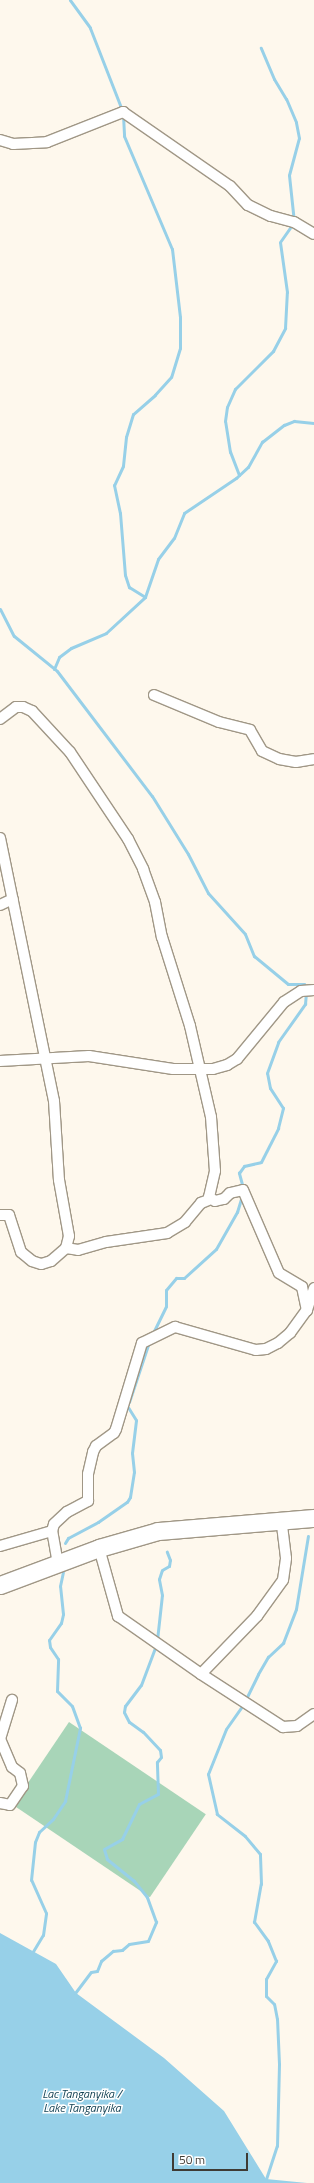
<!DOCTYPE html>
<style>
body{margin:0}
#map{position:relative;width:314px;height:2183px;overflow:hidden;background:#fef8ed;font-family:"Titillium Web",sans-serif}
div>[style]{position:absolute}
.green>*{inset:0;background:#a8d5b8;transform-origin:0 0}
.water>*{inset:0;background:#97d0e8}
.stream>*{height:3px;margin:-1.5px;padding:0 1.5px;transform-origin:1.5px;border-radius:1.5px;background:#97d0e8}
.roads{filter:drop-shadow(1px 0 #a09786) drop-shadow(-1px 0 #a09786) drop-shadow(0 1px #a09786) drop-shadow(0 -1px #a09786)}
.minor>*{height:10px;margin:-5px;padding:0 5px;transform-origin:5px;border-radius:5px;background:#fff}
.trunk>*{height:17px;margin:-8.5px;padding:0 8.5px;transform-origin:8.5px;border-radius:8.5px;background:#fff}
span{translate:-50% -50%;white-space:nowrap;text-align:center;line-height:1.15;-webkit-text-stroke:3px #fff;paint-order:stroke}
.water-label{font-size:12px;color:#154456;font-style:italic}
.scale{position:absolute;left:172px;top:2153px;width:76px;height:18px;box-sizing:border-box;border:2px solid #3f3b34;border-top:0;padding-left:5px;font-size:12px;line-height:14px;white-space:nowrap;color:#3f3b34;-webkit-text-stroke:3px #fff;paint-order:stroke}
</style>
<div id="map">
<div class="green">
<div style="left:69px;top:1722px;width:165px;height:100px;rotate:34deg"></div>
</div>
<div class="water">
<div style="clip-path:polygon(0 1933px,56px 1964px,76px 1993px,164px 2058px,224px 2111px,266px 2179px,307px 2183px,0 2183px)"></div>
</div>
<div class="stream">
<div style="left:70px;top:0;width:34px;rotate:54deg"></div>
<div style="left:90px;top:28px;width:88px;rotate:68.7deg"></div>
<div style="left:123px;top:115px;width:21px;rotate:87deg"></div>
<div style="left:124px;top:136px;width:123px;rotate:67deg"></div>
<div style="left:172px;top:249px;width:68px;rotate:83.3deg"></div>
<div style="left:180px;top:317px;width:31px;rotate:90deg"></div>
<div style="left:180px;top:348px;width:30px;rotate:107deg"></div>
<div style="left:171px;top:377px;width:24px;rotate:132deg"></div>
<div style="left:155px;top:395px;width:29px;rotate:139deg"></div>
<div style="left:133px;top:414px;width:24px;rotate:107deg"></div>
<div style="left:126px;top:437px;width:29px;rotate:96deg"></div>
<div style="left:123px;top:466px;width:21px;rotate:115deg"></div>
<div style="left:114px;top:485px;width:29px;rotate:78deg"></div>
<div style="left:120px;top:513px;width:62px;rotate:85.4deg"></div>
<div style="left:125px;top:575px;width:13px;rotate:72deg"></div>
<div style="left:129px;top:587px;width:19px;rotate:32deg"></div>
<div style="left:239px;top:475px;width:25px;rotate:-111deg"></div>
<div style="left:230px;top:452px;width:31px;rotate:-99deg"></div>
<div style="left:225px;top:421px;width:14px;rotate:-82deg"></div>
<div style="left:227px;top:407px;width:20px;rotate:-66deg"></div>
<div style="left:235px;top:389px;width:54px;rotate:-45deg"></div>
<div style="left:273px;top:351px;width:26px;rotate:-62deg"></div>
<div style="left:285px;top:328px;width:36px;rotate:-87deg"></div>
<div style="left:287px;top:292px;width:50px;rotate:-98deg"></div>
<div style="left:280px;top:242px;width:24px;rotate:-55deg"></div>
<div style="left:294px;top:222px;width:47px;rotate:-96.1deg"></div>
<div style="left:289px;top:175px;width:38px;rotate:-75deg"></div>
<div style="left:299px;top:138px;width:16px;rotate:-101deg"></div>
<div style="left:296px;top:122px;width:25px;rotate:-113deg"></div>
<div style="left:286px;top:99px;width:23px;rotate:-121deg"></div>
<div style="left:274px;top:79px;width:34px;rotate:-113deg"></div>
<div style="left:0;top:609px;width:30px;rotate:63deg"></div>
<div style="left:14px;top:636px;width:55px;rotate:39.1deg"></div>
<div style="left:57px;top:671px;width:157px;rotate:52.8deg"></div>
<div style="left:152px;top:796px;width:68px;rotate:58.2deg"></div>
<div style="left:188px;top:854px;width:44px;rotate:62.9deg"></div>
<div style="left:208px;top:893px;width:55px;rotate:47.9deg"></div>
<div style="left:245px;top:934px;width:24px;rotate:68deg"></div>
<div style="left:254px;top:956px;width:44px;rotate:39.5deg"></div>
<div style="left:288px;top:984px;width:16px"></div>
<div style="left:304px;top:984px;width:4px;rotate:76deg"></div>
<div style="left:54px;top:669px;width:13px;rotate:-67deg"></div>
<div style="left:59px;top:657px;width:15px;rotate:-37deg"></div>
<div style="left:71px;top:648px;width:38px;rotate:-23deg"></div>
<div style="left:106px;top:633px;width:53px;rotate:-42.7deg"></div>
<div style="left:145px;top:597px;width:40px;rotate:-71.1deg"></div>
<div style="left:158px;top:559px;width:26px;rotate:-53deg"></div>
<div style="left:174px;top:538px;width:27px;rotate:-68deg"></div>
<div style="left:184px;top:513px;width:63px;rotate:-33.9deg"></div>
<div style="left:236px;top:478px;width:16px;rotate:-43deg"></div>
<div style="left:248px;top:467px;width:29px;rotate:-61deg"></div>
<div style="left:262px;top:442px;width:28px;rotate:-38deg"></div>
<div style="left:284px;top:425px;width:11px;rotate:-22deg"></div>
<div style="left:294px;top:421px;width:20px;rotate:6deg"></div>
<div style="left:243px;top:1188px;width:16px;rotate:-105deg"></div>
<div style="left:239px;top:1173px;width:9px;rotate:-54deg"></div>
<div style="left:244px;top:1166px;width:17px;rotate:-13deg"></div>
<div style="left:261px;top:1162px;width:38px;rotate:-63deg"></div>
<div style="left:278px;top:1128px;width:21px;rotate:-76deg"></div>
<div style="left:283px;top:1108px;width:24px;rotate:-123deg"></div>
<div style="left:270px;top:1088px;width:15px;rotate:-101deg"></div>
<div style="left:267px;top:1073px;width:33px;rotate:-70deg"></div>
<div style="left:278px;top:1042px;width:47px;rotate:-54.6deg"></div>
<div style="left:305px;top:1004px;width:11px;rotate:-85deg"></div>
<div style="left:152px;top:1335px;width:32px;rotate:-64deg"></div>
<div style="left:166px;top:1306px;width:16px;rotate:-90deg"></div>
<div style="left:166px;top:1290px;width:16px;rotate:-50deg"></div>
<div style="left:176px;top:1278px;width:8px"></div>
<div style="left:184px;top:1278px;width:43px;rotate:-42.2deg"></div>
<div style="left:216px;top:1249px;width:43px;rotate:-60.4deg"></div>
<div style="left:237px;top:1212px;width:17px;rotate:-73deg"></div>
<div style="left:129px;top:1402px;width:63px;rotate:-71.6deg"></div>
<div style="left:65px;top:1543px;width:6px;rotate:-59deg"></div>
<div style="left:68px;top:1538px;width:34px;rotate:-28deg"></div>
<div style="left:98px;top:1522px;width:35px;rotate:-35deg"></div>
<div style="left:127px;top:1502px;width:6px;rotate:-59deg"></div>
<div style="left:130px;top:1497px;width:25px;rotate:-81deg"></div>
<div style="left:134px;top:1472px;width:19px;rotate:-96deg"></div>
<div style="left:132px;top:1453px;width:33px;rotate:-83deg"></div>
<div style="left:136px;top:1420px;width:15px;rotate:-122deg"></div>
<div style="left:157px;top:1640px;width:45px;rotate:-83.7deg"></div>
<div style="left:162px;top:1595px;width:16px;rotate:-101deg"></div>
<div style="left:159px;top:1579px;width:9px;rotate:-72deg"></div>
<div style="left:162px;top:1570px;width:8px;rotate:-30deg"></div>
<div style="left:169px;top:1566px;width:6px;rotate:-81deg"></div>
<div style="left:170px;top:1560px;width:9px;rotate:-111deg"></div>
<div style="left:32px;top:1953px;width:21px;rotate:-59deg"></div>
<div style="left:43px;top:1935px;width:22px;rotate:-82deg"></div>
<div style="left:46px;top:1913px;width:36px;rotate:-114deg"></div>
<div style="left:31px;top:1880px;width:38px;rotate:-84deg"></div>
<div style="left:35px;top:1842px;width:11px;rotate:-68deg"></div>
<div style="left:39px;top:1832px;width:19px;rotate:-43deg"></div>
<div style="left:53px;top:1819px;width:22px;rotate:-56deg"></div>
<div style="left:65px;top:1801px;width:75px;rotate:-78.4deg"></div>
<div style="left:80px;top:1728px;width:23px;rotate:-110deg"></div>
<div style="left:72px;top:1706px;width:21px;rotate:-135deg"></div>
<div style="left:57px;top:1691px;width:32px;rotate:-88deg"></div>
<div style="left:58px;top:1659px;width:14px;rotate:-124deg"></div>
<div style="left:50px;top:1647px;width:7px;rotate:-98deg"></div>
<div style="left:49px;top:1640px;width:21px;rotate:-55deg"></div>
<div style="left:61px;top:1623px;width:9px;rotate:-77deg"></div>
<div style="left:63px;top:1614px;width:28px;rotate:-96deg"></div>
<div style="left:60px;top:1586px;width:14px;rotate:-78deg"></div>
<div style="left:75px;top:1993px;width:26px;rotate:-53deg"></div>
<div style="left:91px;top:1972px;width:6px;rotate:-9deg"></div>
<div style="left:97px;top:1971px;width:11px;rotate:-68deg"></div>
<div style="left:101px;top:1961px;width:16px;rotate:-40deg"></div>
<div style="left:113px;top:1951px;width:9px;rotate:-6deg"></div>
<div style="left:122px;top:1950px;width:9px;rotate:-41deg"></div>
<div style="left:129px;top:1944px;width:19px;rotate:-9deg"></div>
<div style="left:148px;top:1941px;width:21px;rotate:-67deg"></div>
<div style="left:156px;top:1922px;width:27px;rotate:-110deg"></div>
<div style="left:147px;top:1897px;width:21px;rotate:-129deg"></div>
<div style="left:134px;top:1881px;width:35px;rotate:-141deg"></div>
<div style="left:107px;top:1859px;width:10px;rotate:-107deg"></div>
<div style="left:104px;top:1849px;width:21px;rotate:-29deg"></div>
<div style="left:122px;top:1839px;width:39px;rotate:-64deg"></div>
<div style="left:139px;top:1804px;width:21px;rotate:-28deg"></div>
<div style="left:158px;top:1794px;width:32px;rotate:-92deg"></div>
<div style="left:157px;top:1762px;width:6px;rotate:-51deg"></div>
<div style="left:161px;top:1757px;width:7px;rotate:-98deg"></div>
<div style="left:160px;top:1750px;width:25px;rotate:-133deg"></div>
<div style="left:143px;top:1732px;width:17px;rotate:-144deg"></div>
<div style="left:129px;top:1722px;width:11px;rotate:-117deg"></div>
<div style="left:124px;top:1712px;width:6px;rotate:-81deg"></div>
<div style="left:125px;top:1706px;width:26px;rotate:-53deg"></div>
<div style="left:141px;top:1685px;width:43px;rotate:-69.4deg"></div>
<div style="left:266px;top:2179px;width:35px;rotate:-72deg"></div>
<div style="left:277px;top:2146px;width:82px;rotate:-88.6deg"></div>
<div style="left:279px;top:2064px;width:45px;rotate:-92.5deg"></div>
<div style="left:277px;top:2019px;width:15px;rotate:-101deg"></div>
<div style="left:274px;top:2004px;width:11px;rotate:-135deg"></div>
<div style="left:266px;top:1996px;width:17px;rotate:-90deg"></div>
<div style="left:266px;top:1979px;width:21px;rotate:-61deg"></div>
<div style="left:276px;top:1961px;width:22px;rotate:-112deg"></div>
<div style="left:268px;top:1941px;width:24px;rotate:-126deg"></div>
<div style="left:254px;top:1922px;width:39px;rotate:-80deg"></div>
<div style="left:261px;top:1884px;width:30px;rotate:-92deg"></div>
<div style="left:260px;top:1854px;width:23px;rotate:-130deg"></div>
<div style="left:245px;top:1836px;width:36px;rotate:-142deg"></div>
<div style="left:217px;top:1814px;width:41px;rotate:-102.7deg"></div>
<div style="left:208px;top:1774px;width:48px;rotate:-68.2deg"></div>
<div style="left:226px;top:1729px;width:32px;rotate:-55deg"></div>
<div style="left:244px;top:1703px;width:32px;rotate:-64deg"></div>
<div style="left:258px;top:1674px;width:20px;rotate:-60deg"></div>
<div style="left:268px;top:1657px;width:21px;rotate:-43deg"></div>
<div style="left:283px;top:1643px;width:36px;rotate:-69deg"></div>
<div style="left:296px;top:1609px;width:74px;rotate:-80.7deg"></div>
</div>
<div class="roads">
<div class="minor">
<div style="left:0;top:140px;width:14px;rotate:17deg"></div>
<div style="left:13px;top:144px;width:34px;rotate:-3deg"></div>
<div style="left:47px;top:142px;width:82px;rotate:-21.5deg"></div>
<div style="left:123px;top:112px;width:130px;rotate:34.7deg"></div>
<div style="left:230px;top:186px;width:26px;rotate:47deg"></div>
<div style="left:248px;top:205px;width:25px;rotate:26deg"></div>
<div style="left:271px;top:216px;width:24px;rotate:15deg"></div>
<div style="left:294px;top:222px;width:23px;rotate:31deg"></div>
<div style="left:154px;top:695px;width:70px;rotate:22.6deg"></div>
<div style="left:219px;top:722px;width:32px;rotate:14deg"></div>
<div style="left:250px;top:730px;width:24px;rotate:60deg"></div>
<div style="left:262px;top:751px;width:19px;rotate:25deg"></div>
<div style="left:279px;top:759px;width:17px;rotate:10deg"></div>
<div style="left:296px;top:762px;width:18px;rotate:-9deg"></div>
<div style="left:0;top:719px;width:20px;rotate:-37deg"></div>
<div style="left:16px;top:707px;width:7px"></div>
<div style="left:23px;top:707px;width:10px;rotate:24deg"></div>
<div style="left:32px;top:711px;width:56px;rotate:47.2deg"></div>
<div style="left:70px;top:752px;width:105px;rotate:56.3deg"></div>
<div style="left:128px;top:839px;width:34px;rotate:63deg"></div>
<div style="left:143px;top:869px;width:35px;rotate:70deg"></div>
<div style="left:155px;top:902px;width:36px;rotate:79deg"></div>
<div style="left:162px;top:937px;width:93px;rotate:72.5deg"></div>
<div style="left:190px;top:1026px;width:93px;rotate:77deg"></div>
<div style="left:211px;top:1117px;width:54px;rotate:85.8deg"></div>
<div style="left:215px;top:1171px;width:27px;rotate:103deg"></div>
<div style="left:209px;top:1197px;width:7px;rotate:34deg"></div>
<div style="left:215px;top:1201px;width:9px;rotate:-13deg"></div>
<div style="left:224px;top:1199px;width:8px;rotate:-45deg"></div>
<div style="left:230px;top:1193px;width:13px;rotate:-13deg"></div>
<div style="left:243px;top:1190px;width:90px;rotate:66.6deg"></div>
<div style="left:279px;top:1273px;width:27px;rotate:31deg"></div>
<div style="left:302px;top:1287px;width:24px;rotate:78deg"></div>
<div style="left:0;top:838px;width:268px;rotate:78.4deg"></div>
<div style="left:54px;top:1101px;width:79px;rotate:86.4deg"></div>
<div style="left:59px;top:1180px;width:57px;rotate:79.9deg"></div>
<div style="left:69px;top:1236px;width:12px;rotate:104deg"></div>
<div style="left:66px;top:1248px;width:20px;rotate:139deg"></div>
<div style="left:51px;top:1261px;width:10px;rotate:163deg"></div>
<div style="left:41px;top:1264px;width:9px;rotate:-162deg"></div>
<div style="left:32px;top:1261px;width:14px;rotate:-141deg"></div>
<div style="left:21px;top:1252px;width:39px;rotate:-108deg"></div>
<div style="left:9px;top:1215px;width:9px;rotate:180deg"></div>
<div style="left:0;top:905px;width:14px;rotate:-25deg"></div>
<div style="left:0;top:1061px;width:89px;rotate:-3.2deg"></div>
<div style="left:89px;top:1056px;width:85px;rotate:8.8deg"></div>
<div style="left:173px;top:1069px;width:40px"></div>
<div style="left:213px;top:1069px;width:15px;rotate:-16deg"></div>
<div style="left:227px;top:1065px;width:12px;rotate:-31deg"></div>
<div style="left:237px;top:1059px;width:74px;rotate:-50.5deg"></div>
<div style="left:284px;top:1002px;width:20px;rotate:-33deg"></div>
<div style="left:301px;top:991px;width:13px;rotate:-4deg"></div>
<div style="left:66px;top:1248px;width:12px;rotate:9deg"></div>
<div style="left:78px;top:1250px;width:29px;rotate:-16deg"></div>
<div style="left:106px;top:1242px;width:62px;rotate:-8.4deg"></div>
<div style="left:167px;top:1233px;width:21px;rotate:-31deg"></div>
<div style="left:185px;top:1222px;width:25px;rotate:-50deg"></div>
<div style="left:201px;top:1203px;width:11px;rotate:-22deg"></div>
<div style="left:0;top:1546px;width:54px;rotate:-16.1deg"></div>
<div style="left:99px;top:1548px;width:71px;rotate:74.4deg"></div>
<div style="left:118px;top:1616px;width:101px;rotate:34.9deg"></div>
<div style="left:201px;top:1674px;width:81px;rotate:-46deg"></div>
<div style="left:257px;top:1616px;width:44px;rotate:-54.2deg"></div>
<div style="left:283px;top:1580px;width:22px;rotate:-82deg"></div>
<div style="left:286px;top:1558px;width:38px;rotate:-97deg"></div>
<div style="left:58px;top:1564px;width:34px;rotate:-100deg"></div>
<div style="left:52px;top:1531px;width:7px;rotate:-74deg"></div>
<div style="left:54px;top:1524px;width:18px;rotate:-43deg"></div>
<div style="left:67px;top:1512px;width:24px;rotate:-28deg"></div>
<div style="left:88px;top:1501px;width:27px;rotate:-90deg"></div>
<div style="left:88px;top:1474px;width:23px;rotate:-77deg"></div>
<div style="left:93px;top:1452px;width:7px;rotate:-63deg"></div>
<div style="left:96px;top:1446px;width:22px;rotate:-36deg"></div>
<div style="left:114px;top:1433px;width:4px;rotate:-63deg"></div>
<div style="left:116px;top:1429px;width:90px;rotate:-73.2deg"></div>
<div style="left:142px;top:1343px;width:37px;rotate:-26deg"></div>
<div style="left:175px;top:1327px;width:84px;rotate:15.9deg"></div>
<div style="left:256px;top:1350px;width:10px;rotate:-6deg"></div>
<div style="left:266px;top:1349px;width:13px;rotate:-27deg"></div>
<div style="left:278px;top:1343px;width:16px;rotate:-40deg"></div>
<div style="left:290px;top:1333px;width:29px;rotate:-54deg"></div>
<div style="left:307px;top:1310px;width:23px;rotate:-72deg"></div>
<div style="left:201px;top:1674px;width:98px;rotate:32.9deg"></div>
<div style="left:283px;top:1727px;width:14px;rotate:-4deg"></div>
<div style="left:297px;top:1726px;width:21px;rotate:-35deg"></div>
<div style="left:0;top:1803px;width:10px;rotate:11deg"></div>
<div style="left:10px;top:1805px;width:23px;rotate:-56deg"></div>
<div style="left:23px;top:1786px;width:13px;rotate:-103deg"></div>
<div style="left:20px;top:1773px;width:10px;rotate:-143deg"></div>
<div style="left:12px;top:1767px;width:30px;rotate:-113deg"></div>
<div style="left:0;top:1739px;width:41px;rotate:-72.9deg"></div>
</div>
<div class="trunk">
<div style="left:0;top:1585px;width:106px;rotate:-20.5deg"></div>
<div style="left:99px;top:1548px;width:61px;rotate:-16.1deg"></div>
<div style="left:158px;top:1531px;width:157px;rotate:-4.8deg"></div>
</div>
</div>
<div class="water-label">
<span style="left:82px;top:2101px">Lac Tanganyika /<br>Lake Tanganyika</span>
</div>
<div class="scale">50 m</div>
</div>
